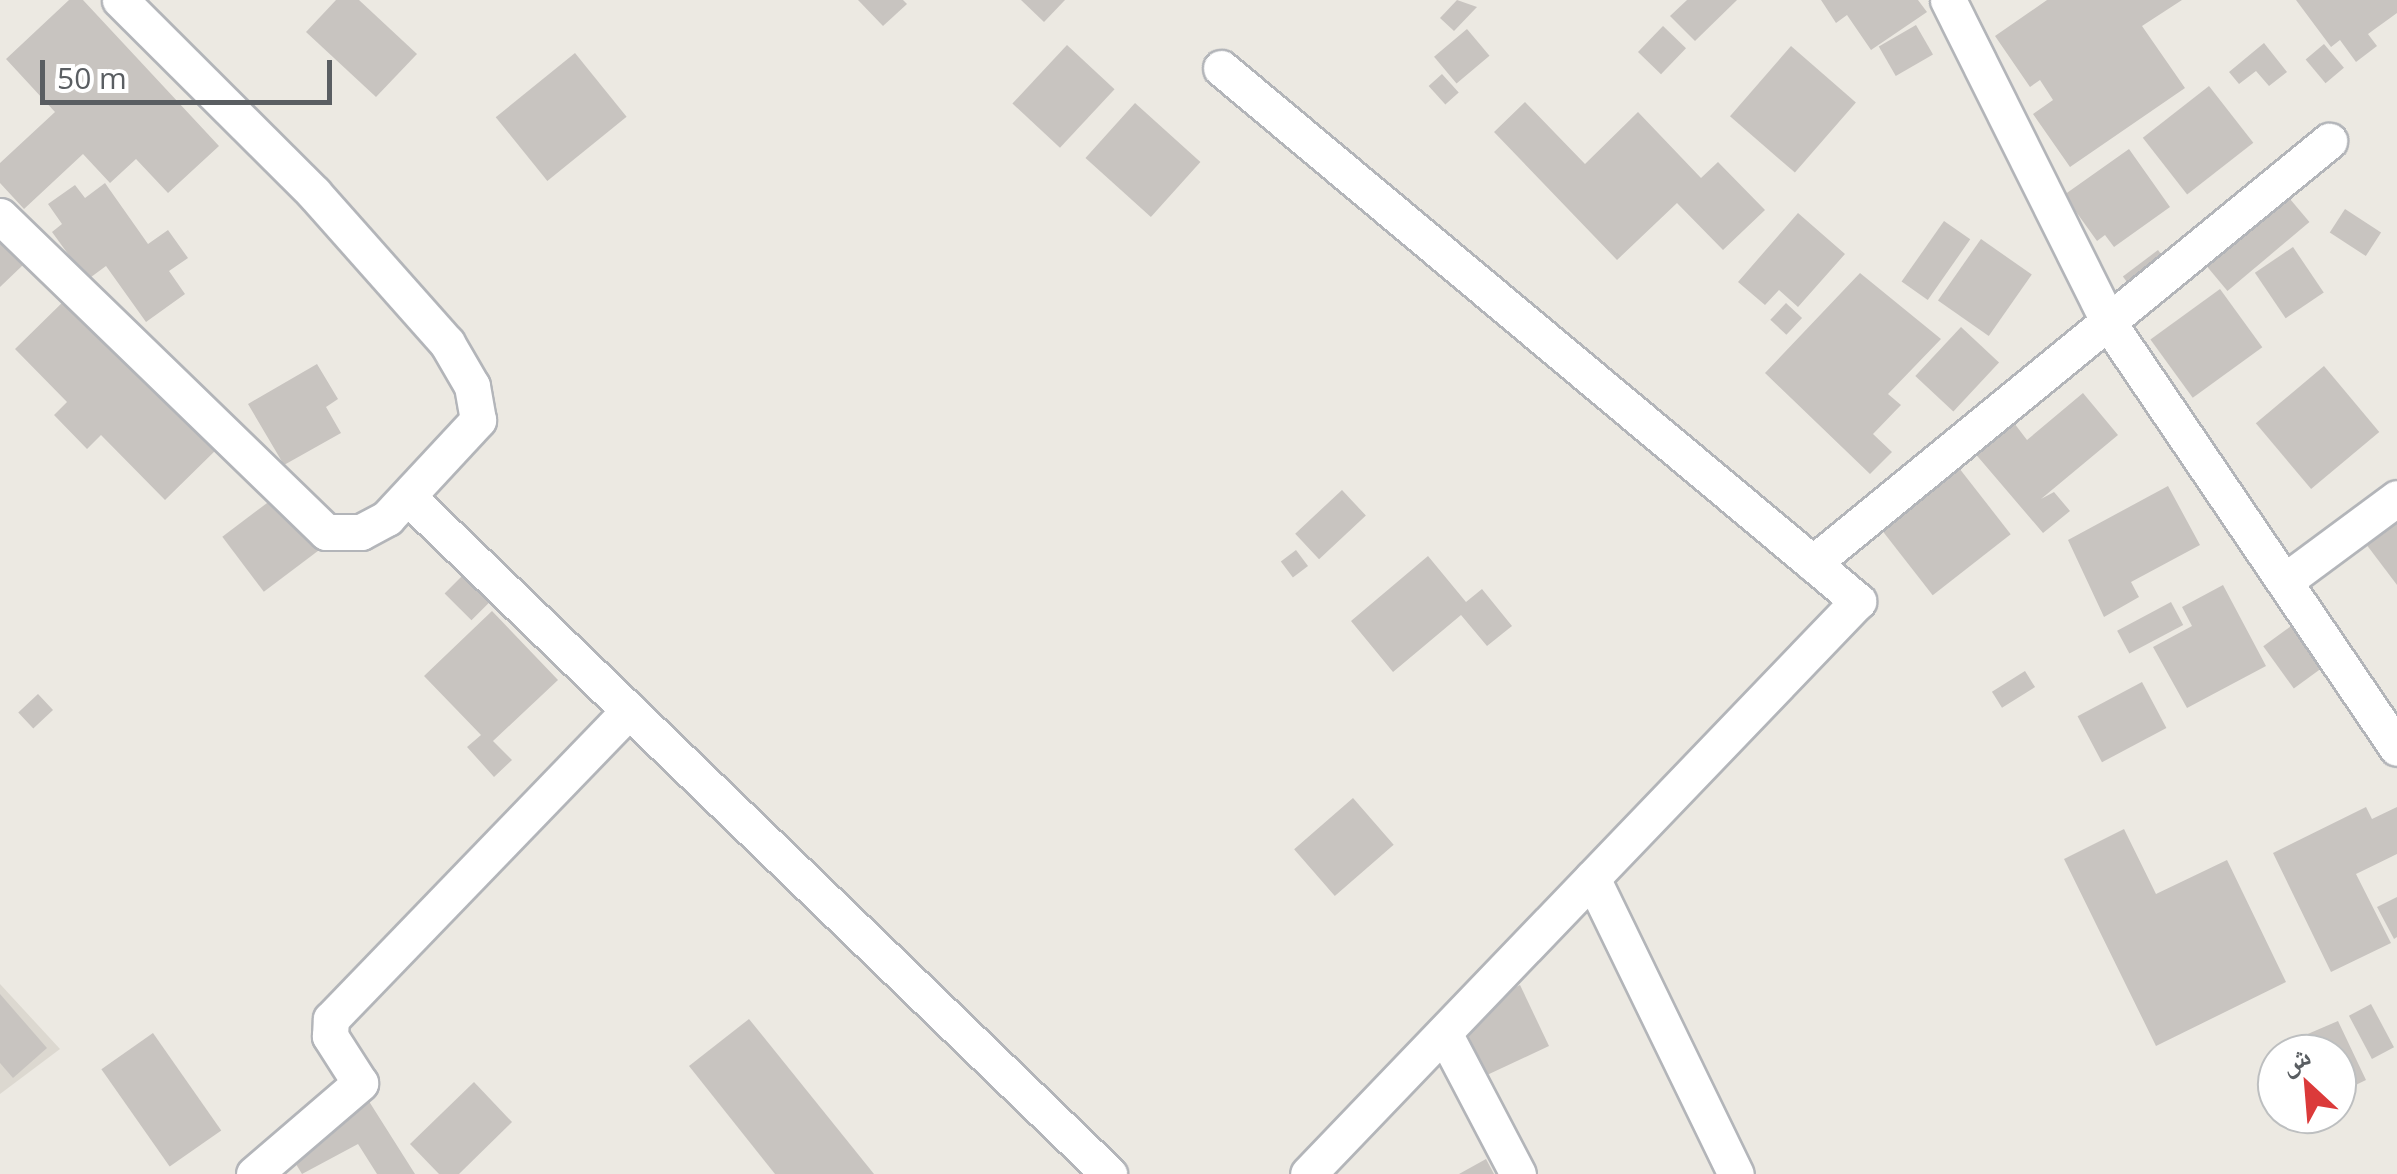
<!DOCTYPE html>
<meta charset="utf-8">
<style>
body{margin:0}
#map{position:relative;width:2397px;height:1174px;overflow:hidden;background:#ece9e2;font-family:"Open Sans","Noto Naskh Arabic",sans-serif}
div>[style]{position:absolute}
.education>*{inset:0;background:#dcd8d0}
.building>*{inset:0;background:#c8c4c0;transform-origin:0 0}
.roads{filter:drop-shadow(2px 0 #b3b5b9) drop-shadow(-2px 0 #b3b5b9) drop-shadow(0 2px #b3b5b9) drop-shadow(0 -2px #b3b5b9)}
.minor>*{height:35px;margin:-17.5px;padding:0 17.5px;transform-origin:17.5px;border-radius:17.5px;background:#fff}
span{translate:-50% -50%;white-space:nowrap;text-align:center;line-height:1.15;-webkit-text-stroke:9px #fff;paint-order:stroke}
.north{position:absolute;left:2257px;top:1034px;width:100px;height:100px;box-sizing:border-box;background:#fff;border:2px solid #bdbfc0;border-radius:50%;rotate:334deg;font-size:28px;font-weight:700;line-height:40px;text-align:center;color:#5a5e62}
.north::after{content:'';display:block;margin:auto;width:35px;height:45px;background:#db3a3a;clip-path:polygon(50% 0,100% 100%,50% 72%,0 100%)}
.scale{position:absolute;left:40px;top:60px;width:292px;height:45px;box-sizing:border-box;border:5px solid #5a5e62;border-top:0;padding-left:12px;font-size:30px;line-height:35px;white-space:nowrap;color:#5a5e62;-webkit-text-stroke:8px #fff;paint-order:stroke}
</style>
<div id="map">
<div class="education">
<div style="clip-path:polygon(0 984px,60px 1049px,0 1094px)"></div>
</div>
<div class="building">
<div style="clip-path:polygon(69px 0,83px 0,219px 146px,168px 193px,136px 159px,110px 183px,83px 154px,24px 209px,0 183px,0 163px,55px 112px,6px 59px)"></div>
<div style="clip-path:polygon(336px 0,359px 0,417px 54px,376px 97px,306px 32px)"></div>
<div style="clip-path:polygon(858px 0,903px 0,907px 4px,883px 26px)"></div>
<div style="clip-path:polygon(1021px 0,1065px 0,1044px 22px)"></div>
<div style="clip-path:polygon(1457px 0,1477px 7px,1454px 31px,1440px 18px)"></div>
<div style="clip-path:polygon(1687px 0,1737px 0,1695px 41px,1670px 16px)"></div>
<div style="clip-path:polygon(1821px 0,1918px 0,1927px 12px,1871px 50px,1847px 15px,1836px 23px)"></div>
<div style="clip-path:polygon(2047px 0,2182px 0,2142px 26px,2185px 88px,2070px 167px,2033px 114px,2053px 100px,2040px 80px,2030px 87px,1995px 36px)"></div>
<div style="clip-path:polygon(2296px 0,2397px 0,2397px 13px,2368px 34px,2377px 46px,2356px 62px,2340px 40px,2331px 47px)"></div>
<div style="left:1916px;top:25px;width:34px;height:43px;rotate:60deg"></div>
<div style="left:1663px;top:26px;width:32px;height:36px;rotate:44deg"></div>
<div style="left:1467px;top:29px;width:35px;height:43px;rotate:50deg"></div>
<div style="clip-path:polygon(2264px 43px,2287px 72px,2269px 86px,2256px 71px,2239px 84px,2229px 72px)"></div>
<div style="left:2324px;top:44px;width:31px;height:24px;rotate:50deg"></div>
<div style="left:1067px;top:45px;width:65px;height:80px;rotate:43deg"></div>
<div style="left:1791px;top:46px;width:86px;height:93px;rotate:41deg"></div>
<div style="left:575px;top:53px;width:82px;height:102px;rotate:51deg"></div>
<div style="left:1442px;top:74px;width:25px;height:18px;rotate:48deg"></div>
<div style="left:2209px;top:86px;width:72px;height:84px;rotate:52deg"></div>
<div style="clip-path:polygon(1525px 102px,1585px 164px,1638px 112px,1701px 178px,1718px 162px,1765px 210px,1723px 250px,1677px 203px,1617px 260px,1494px 132px)"></div>
<div style="left:1135px;top:103px;width:88px;height:74px;rotate:42deg"></div>
<div style="clip-path:polygon(2129px 149px,2170px 207px,2114px 247px,2105px 235px,2097px 241px,2064px 195px)"></div>
<div style="clip-path:polygon(105px 183px,148px 244px,168px 230px,188px 258px,169px 271px,185px 294px,146px 322px,106px 266px,87px 280px,52px 232px,62px 224px,48px 204px,75px 185px,85px 198px)"></div>
<div style="left:2285px;top:193px;width:38px;height:107px;rotate:50deg"></div>
<div style="left:2345px;top:209px;width:43px;height:28px;rotate:33deg"></div>
<div style="clip-path:polygon(1798px 213px,1845px 254px,1798px 307px,1779px 290px,1765px 305px,1738px 282px)"></div>
<div style="left:1944px;top:221px;width:32px;height:74px;rotate:35deg"></div>
<div style="left:1981px;top:239px;width:62px;height:75px;rotate:35deg"></div>
<div style="clip-path:polygon(0 240px,23px 265px,0 287px)"></div>
<div style="left:2293px;top:247px;width:55px;height:46px;rotate:56deg"></div>
<div style="left:2158px;top:250px;width:15px;height:44px;rotate:53deg"></div>
<div style="clip-path:polygon(1860px 273px,1941px 339px,1888px 394px,1901px 405px,1873px 434px,1892px 452px,1870px 474px,1765px 373px)"></div>
<div style="left:2220px;top:289px;width:72px;height:86px;rotate:54deg"></div>
<div style="clip-path:polygon(70px 295px,220px 446px,165px 500px,101px 435px,87px 449px,54px 415px,67px 402px,15px 349px)"></div>
<div style="left:1786px;top:303px;width:22px;height:23px;rotate:43deg"></div>
<div style="left:1961px;top:327px;width:52px;height:67px;rotate:43deg"></div>
<div style="clip-path:polygon(317px 364px,338px 399px,326px 407px,341px 433px,284px 465px,248px 404px)"></div>
<div style="left:2324px;top:366px;width:86px;height:89px;rotate:50deg"></div>
<div style="clip-path:polygon(2083px 393px,2118px 435px,2041px 499px,2054px 492px,2070px 511px,2043px 533px,1973px 451px,2011px 419px,2027px 440px)"></div>
<div style="left:1959px;top:468px;width:84px;height:99px;rotate:52deg"></div>
<div style="clip-path:polygon(2168px 486px,2200px 545px,2131px 582px,2139px 597px,2104px 617px,2068px 540px)"></div>
<div style="left:1342px;top:490px;width:35px;height:64px;rotate:47deg"></div>
<div style="left:279px;top:494px;width:69px;height:71px;rotate:53deg"></div>
<div style="clip-path:polygon(2397px 521px,2397px 585px,2366px 544px)"></div>
<div style="left:1296px;top:550px;width:20px;height:19px;rotate:53deg"></div>
<div style="clip-path:polygon(1428px 556px,1466px 602px,1482px 589px,1512px 626px,1487px 646px,1461px 615px,1393px 672px,1351px 621px)"></div>
<div style="left:475px;top:563px;width:38px;height:43px;rotate:45deg"></div>
<div style="clip-path:polygon(2223px 585px,2266px 666px,2187px 708px,2153px 647px,2192px 626px,2182px 607px)"></div>
<div style="left:2171px;top:602px;width:26px;height:61px;rotate:62deg"></div>
<div style="clip-path:polygon(492px 611px,558px 680px,493px 741px,512px 760px,494px 777px,467px 747px,481px 735px,424px 676px)"></div>
<div style="left:2294px;top:624px;width:52px;height:38px;rotate:54deg"></div>
<div style="left:2025px;top:671px;width:19px;height:39px;rotate:58deg"></div>
<div style="left:2142px;top:682px;width:52px;height:73px;rotate:62deg"></div>
<div style="left:38px;top:694px;width:22px;height:27px;rotate:47deg"></div>
<div style="left:1353px;top:798px;width:62px;height:78px;rotate:49deg"></div>
<div style="clip-path:polygon(2366px 807px,2372px 819px,2397px 807px,2397px 854px,2356px 874px,2391px 943px,2331px 972px,2273px 853px)"></div>
<div style="clip-path:polygon(2124px 829px,2156px 894px,2227px 860px,2286px 982px,2156px 1046px,2064px 859px)"></div>
<div style="clip-path:polygon(2397px 897px,2397px 937px,2394px 939px,2377px 907px)"></div>
<div style="clip-path:polygon(1520px 985px,1549px 1046px,1487px 1075px,1468px 1035px,1499px 995px)"></div>
<div style="clip-path:polygon(0 994px,47px 1048px,13px 1078px,0 1063px)"></div>
<div style="left:2371px;top:1004px;width:49px;height:25px;rotate:62deg"></div>
<div style="clip-path:polygon(749px 1019px,874px 1174px,775px 1174px,689px 1066px)"></div>
<div style="clip-path:polygon(2338px 1021px,2366px 1080px,2337px 1094px,2337px 1054px,2311px 1054px,2303px 1036px)"></div>
<div style="left:153px;top:1033px;width:119px;height:63px;rotate:55deg"></div>
<div style="clip-path:polygon(474px 1082px,512px 1122px,459px 1174px,439px 1174px,410px 1144px)"></div>
<div style="clip-path:polygon(365px 1095px,415px 1174px,377px 1174px,358px 1144px,302px 1174px,285px 1146px)"></div>
<div style="clip-path:polygon(1486px 1159px,1494px 1174px,1459px 1174px)"></div>
</div>
<div class="roads">
<div class="minor">
<div style="left:1948px;top:0;width:363px;rotate:63.5deg"></div>
<div style="left:2110px;top:325px;width:511px;rotate:55.84deg"></div>
<div style="left:1221px;top:68px;width:831px;rotate:39.92deg"></div>
<div style="left:1858px;top:601px;width:794px;rotate:133.83deg"></div>
<div style="left:0;top:216px;width:454px;rotate:44.1deg"></div>
<div style="left:326px;top:532px;width:35px"></div>
<div style="left:361px;top:532px;width:30px;rotate:-28deg"></div>
<div style="left:387px;top:518px;width:134px;rotate:-47.1deg"></div>
<div style="left:478px;top:420px;width:35px;rotate:-100deg"></div>
<div style="left:472px;top:386px;width:50px;rotate:-120.2deg"></div>
<div style="left:447px;top:343px;width:200px;rotate:-131.6deg"></div>
<div style="left:314px;top:193px;width:274px;rotate:-135.1deg"></div>
<div style="left:410px;top:499px;width:972px;rotate:44deg"></div>
<div style="left:1813px;top:563px;width:667px;rotate:-39.28deg"></div>
<div style="left:2285px;top:581px;width:139px;rotate:-36.5deg"></div>
<div style="left:1592px;top:878px;width:329px;rotate:64.1deg"></div>
<div style="left:1444px;top:1033px;width:159px;rotate:62.3deg"></div>
<div style="left:254px;top:1174px;width:140px;rotate:-40.6deg"></div>
<div style="left:360px;top:1083px;width:56px;rotate:-122.6deg"></div>
<div style="left:330px;top:1036px;width:17px;rotate:-87deg"></div>
<div style="left:331px;top:1019px;width:429px;rotate:-46deg"></div>
</div>
</div>
<div class="north">ش</div>
<div class="scale">50 m</div>
</div>
